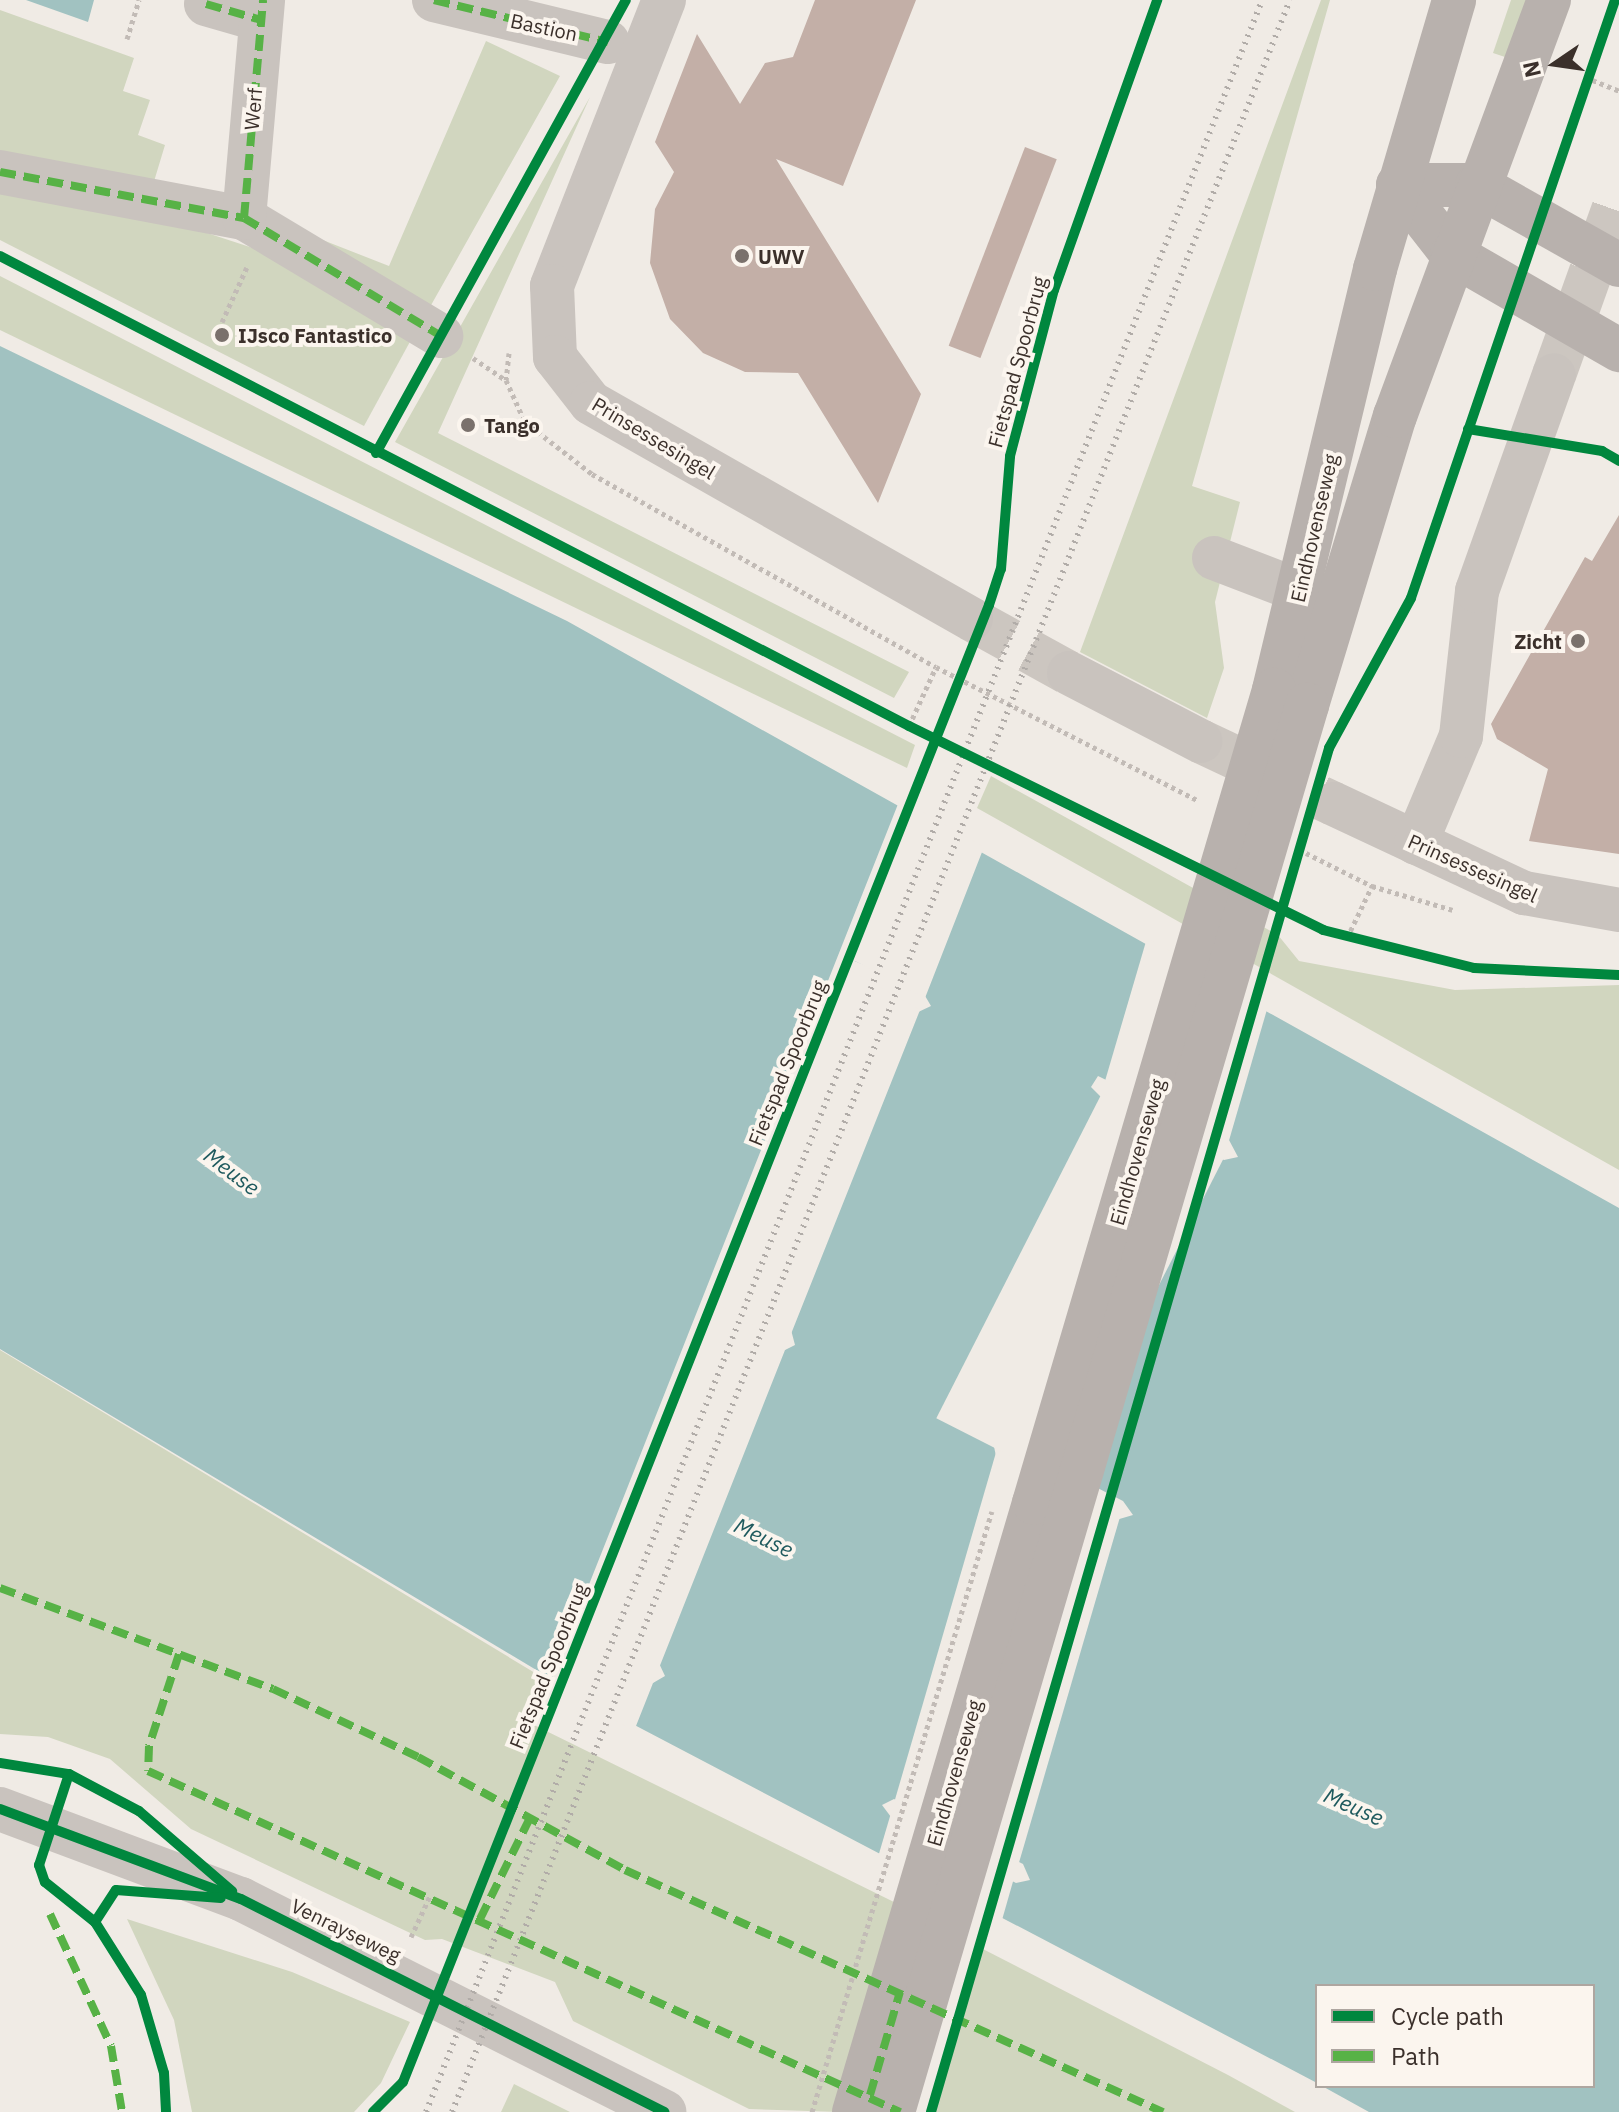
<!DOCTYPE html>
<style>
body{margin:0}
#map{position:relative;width:1619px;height:2112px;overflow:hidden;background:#f0ebe5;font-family:"IBM Plex Sans",sans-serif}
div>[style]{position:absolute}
.green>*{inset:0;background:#d1d6bf}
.water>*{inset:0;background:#a1c2c1}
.pier>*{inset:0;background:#f0ebe5;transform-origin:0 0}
.building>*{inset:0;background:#c3afa7;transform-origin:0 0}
.minor-tunnel>*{height:44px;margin-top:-22px;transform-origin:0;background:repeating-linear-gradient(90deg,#ccc6c0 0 44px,transparent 0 66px)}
.path>*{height:5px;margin-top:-2.5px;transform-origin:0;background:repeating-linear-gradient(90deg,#c2bbb6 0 4px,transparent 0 8px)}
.minor>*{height:44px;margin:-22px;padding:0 22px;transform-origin:22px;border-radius:22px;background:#c9c3be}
.major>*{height:44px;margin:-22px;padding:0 22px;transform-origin:22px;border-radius:22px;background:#b8b1ad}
.rail>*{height:6px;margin-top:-3px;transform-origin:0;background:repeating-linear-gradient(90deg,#b1aca8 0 2px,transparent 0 8px)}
.path-bridge>*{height:5px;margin-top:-2.5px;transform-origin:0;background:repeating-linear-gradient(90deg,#c2bbb6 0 4px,transparent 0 8px)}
.major-bridge>*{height:44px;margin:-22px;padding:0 22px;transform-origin:22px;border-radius:22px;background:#b8b1ad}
.quiet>*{height:8px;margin-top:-4px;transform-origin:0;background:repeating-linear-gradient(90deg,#57b246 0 16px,transparent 0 24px)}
.cycleway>*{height:10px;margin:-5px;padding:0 5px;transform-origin:5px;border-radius:5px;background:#00873e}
.dots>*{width:22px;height:22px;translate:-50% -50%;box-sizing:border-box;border:4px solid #fbf5ee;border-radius:50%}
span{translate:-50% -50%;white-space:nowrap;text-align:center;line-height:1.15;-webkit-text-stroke:8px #fbf5ee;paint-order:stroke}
.street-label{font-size:20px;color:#3b302b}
.poi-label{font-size:20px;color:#3b302b;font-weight:700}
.left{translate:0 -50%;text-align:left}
.right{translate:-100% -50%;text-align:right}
.water-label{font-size:22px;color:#1f5a5e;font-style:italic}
.legend{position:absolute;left:1315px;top:1984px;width:280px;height:104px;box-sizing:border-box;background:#fbf5ee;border:2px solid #aea6a0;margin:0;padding:10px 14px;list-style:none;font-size:24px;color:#3b302b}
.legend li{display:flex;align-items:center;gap:16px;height:40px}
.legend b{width:40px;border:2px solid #aea6a0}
.north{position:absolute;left:1515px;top:24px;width:80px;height:80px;-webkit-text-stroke:6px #fbf5ee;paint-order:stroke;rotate:257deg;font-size:22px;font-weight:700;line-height:32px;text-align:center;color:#3b302b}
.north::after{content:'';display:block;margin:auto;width:28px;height:36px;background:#3b302b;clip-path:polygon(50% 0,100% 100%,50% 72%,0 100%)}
</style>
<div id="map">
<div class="green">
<div style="clip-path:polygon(1321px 0,1330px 0,1192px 486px,1240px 502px,1215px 602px,1224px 668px,1207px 718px,1080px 652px)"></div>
<div style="clip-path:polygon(1511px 0,1527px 0,1505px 57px,1493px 53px)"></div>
<div style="clip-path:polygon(0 10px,134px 58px,123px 91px,150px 100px,138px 135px,165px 145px,152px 188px,0 156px)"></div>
<div style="clip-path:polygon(486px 41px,560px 76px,430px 307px,292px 228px,389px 266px)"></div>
<div style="clip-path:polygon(590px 97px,438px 433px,909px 672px,894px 698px,395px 442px)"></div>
<div style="clip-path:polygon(0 184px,146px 213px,277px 256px,412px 338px,364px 426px,0 240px)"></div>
<div style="clip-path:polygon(0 276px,915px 745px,907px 768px,0 330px)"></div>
<div style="clip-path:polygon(991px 776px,1278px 935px,1299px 961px,1455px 990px,1619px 985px,1619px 1170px,977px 808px)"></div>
<div style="clip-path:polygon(0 1350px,545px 1679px,532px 1724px,898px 1904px,839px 2112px,749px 2109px,573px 2021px,555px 1982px,442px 1939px,425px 1940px,191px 1829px,110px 1759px,48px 1737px,0 1734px)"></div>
<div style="clip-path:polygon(127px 1919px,292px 1972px,410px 2022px,381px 2083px,354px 2112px,192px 2112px,174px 2020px)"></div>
<div style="clip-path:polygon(977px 1946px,1228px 2075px,1295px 2112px,928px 2112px)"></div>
<div style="clip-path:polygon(514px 2084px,570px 2112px,501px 2112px)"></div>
</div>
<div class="water">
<div style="clip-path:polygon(26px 0,94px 0,88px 22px)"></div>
<div style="clip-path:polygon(evenodd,0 346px,567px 621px,1619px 1208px,1619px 2112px,1369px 2112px,1322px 2086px,1593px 2086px,1593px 1986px,1317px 1986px,1317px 2083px,583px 1698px,0 1349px,0 346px,845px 957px,921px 989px,931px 1006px,914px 1014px,840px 971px,845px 957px,0 346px,1098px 1076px,1229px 1140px,1238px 1157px,1224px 1160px,1102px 1098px,1091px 1087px,1098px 1076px,0 346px,722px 1291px,790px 1326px,795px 1345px,785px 1350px,708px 1306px,711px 1292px,722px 1291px,0 346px,1004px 1440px,1123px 1501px,1133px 1515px,1116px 1520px,996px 1456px,993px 1442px,1004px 1440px,0 346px,582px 1624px,657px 1659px,665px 1676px,653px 1683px,573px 1642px,582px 1624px,0 346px,894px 1799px,1023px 1864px,1030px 1880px,1016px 1883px,894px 1821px,882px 1805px,894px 1799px)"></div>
</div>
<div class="pier">
<div style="clip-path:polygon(900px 799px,984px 847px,925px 998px,855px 961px,843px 966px,920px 1010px,791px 1334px,721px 1295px,711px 1300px,787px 1345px,659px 1668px,588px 1628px,577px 1638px,655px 1678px,634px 1731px,550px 1683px)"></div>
<div style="clip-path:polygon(1147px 938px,1268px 1006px,1228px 1144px,1105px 1081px)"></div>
<div style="left:1102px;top:1093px;width:138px;height:365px;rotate:27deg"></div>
<div style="clip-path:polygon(997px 1449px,1120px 1517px,1018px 1866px,894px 1803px)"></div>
<div style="clip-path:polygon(891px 1813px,1014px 1878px,1002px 1920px,878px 1857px)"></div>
</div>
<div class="building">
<div style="clip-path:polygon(815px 0,916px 0,843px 186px,776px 159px,921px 394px,878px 503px,798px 373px,745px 372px,703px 353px,670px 319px,650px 263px,655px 209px,674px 172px,655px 142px,697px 34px,740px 104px,765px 63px,793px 57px)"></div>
<div style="left:1025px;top:147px;width:34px;height:213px;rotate:21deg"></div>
<div style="clip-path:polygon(1619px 515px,1619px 854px,1529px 841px,1548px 769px,1497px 739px,1491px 724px,1585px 557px,1592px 561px)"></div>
</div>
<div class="minor-tunnel">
<div style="left:1554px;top:375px;width:193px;rotate:-70.3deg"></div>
<div style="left:971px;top:619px;width:112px;rotate:28.9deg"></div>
<div style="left:1200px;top:741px;width:148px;rotate:25.2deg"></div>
</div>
<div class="path">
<div style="left:127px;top:39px;width:41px;rotate:-72.9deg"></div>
<div style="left:1585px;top:77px;width:37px;rotate:22deg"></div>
<div style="left:222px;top:322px;width:60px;rotate:-65.6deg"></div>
<div style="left:509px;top:353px;width:27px;rotate:96deg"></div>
<div style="left:506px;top:380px;width:46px;rotate:65.7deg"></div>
<div style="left:525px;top:422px;width:85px;rotate:37.8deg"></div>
<div style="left:592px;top:474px;width:394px;rotate:29.3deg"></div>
<div style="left:936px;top:667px;width:293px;rotate:27deg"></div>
<div style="left:473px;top:358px;width:40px;rotate:34deg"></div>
<div style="left:909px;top:726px;width:65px;rotate:-65.4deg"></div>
<div style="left:1306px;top:853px;width:74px;rotate:26.6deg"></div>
<div style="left:1372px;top:886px;width:84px;rotate:16.5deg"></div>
<div style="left:1347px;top:938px;width:58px;rotate:-64.3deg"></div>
<div style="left:411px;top:1937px;width:47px;rotate:-65.1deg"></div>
</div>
<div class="minor">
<div style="left:434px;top:0;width:179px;rotate:13.6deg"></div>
<div style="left:664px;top:0;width:307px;rotate:111.4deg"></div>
<div style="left:552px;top:286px;width:71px;rotate:87.6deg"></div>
<div style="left:555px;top:357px;width:58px;rotate:52deg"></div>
<div style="left:591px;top:403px;width:437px;rotate:29.6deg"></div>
<div style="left:206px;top:4px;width:57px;rotate:16.2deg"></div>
<div style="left:0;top:172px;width:248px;rotate:10.7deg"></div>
<div style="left:244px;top:218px;width:230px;rotate:30.9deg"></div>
<div style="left:244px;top:218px;width:219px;rotate:-85deg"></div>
<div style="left:1214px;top:558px;width:92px;rotate:21deg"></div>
<div style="left:1069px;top:673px;width:148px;rotate:27.4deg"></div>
<div style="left:1334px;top:804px;width:210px;rotate:25.1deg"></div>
<div style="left:1524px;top:893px;width:97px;rotate:10.1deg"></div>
<div style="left:1416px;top:843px;width:116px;rotate:-67.2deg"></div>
<div style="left:1461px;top:736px;width:146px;rotate:-83.7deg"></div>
<div style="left:1477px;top:591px;width:229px;rotate:-70.4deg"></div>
<div style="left:0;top:1809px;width:257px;rotate:20.5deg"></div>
<div style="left:241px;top:1899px;width:474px;rotate:26.7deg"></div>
</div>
<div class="major">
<div style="left:1398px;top:185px;width:88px;rotate:52deg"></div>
<div style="left:1452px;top:254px;width:193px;rotate:29.9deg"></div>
<div style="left:1398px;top:185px;width:79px"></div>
<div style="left:1477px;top:185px;width:163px;rotate:29.4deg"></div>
<div style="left:1274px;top:690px;width:433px;rotate:-76.5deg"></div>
<div style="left:1375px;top:269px;width:280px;rotate:-73.6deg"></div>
<div style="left:1307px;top:705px;width:302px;rotate:-73.1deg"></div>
<div style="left:1395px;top:416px;width:444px;rotate:-69.7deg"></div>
<div style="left:854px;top:2112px;width:635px;rotate:-73.53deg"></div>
</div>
<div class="rail">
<div style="left:426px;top:2112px;width:2271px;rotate:-68.4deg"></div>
<div style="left:452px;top:2112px;width:2272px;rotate:-68.36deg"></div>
</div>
<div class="path-bridge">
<div style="left:812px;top:2112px;width:627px;rotate:-73.33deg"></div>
</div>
<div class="major-bridge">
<div style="left:1034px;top:1503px;width:848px;rotate:-73.55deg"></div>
<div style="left:893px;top:2112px;width:1467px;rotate:-73.6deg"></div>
</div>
<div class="quiet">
<div style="left:434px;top:0;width:179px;rotate:13.6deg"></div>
<div style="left:206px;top:4px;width:57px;rotate:16.2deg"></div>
<div style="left:0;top:172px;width:248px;rotate:10.7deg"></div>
<div style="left:244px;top:218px;width:230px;rotate:30.9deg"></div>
<div style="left:244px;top:218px;width:219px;rotate:-85deg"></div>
<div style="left:0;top:1588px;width:291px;rotate:20.3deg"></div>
<div style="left:273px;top:1689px;width:160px;rotate:25.1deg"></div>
<div style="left:418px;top:1757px;width:236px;rotate:28.6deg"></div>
<div style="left:625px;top:1870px;width:590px;rotate:24.22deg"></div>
<div style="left:179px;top:1654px;width:97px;rotate:108.1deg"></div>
<div style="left:149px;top:1746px;width:25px;rotate:92deg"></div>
<div style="left:148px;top:1771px;width:826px;rotate:24.39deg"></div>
<div style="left:50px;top:1914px;width:145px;rotate:65.2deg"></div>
<div style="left:111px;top:2046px;width:67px;rotate:80.5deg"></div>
<div style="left:480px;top:1919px;width:110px;rotate:-63.7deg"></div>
<div style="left:870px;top:2095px;width:107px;rotate:-73.8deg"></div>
</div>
<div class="cycleway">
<div style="left:0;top:256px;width:1023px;rotate:27.34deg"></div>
<div style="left:909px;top:726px;width:462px;rotate:26.2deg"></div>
<div style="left:1323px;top:930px;width:156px;rotate:14.1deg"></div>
<div style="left:1474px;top:968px;width:145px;rotate:2.8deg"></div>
<div style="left:1468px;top:429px;width:136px;rotate:9.3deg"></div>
<div style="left:1602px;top:451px;width:20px;rotate:30deg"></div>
<div style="left:376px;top:453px;width:517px;rotate:-61.11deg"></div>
<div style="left:0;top:1763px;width:70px;rotate:9.1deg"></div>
<div style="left:69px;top:1774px;width:79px;rotate:27.9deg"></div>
<div style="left:139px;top:1811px;width:123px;rotate:40.7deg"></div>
<div style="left:69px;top:1774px;width:96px;rotate:108.2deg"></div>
<div style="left:39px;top:1865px;width:18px;rotate:71deg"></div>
<div style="left:45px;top:1882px;width:64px;rotate:38.7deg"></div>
<div style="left:95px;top:1922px;width:86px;rotate:57.8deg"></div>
<div style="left:141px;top:1995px;width:81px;rotate:73.6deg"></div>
<div style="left:164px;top:2073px;width:39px;rotate:87deg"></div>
<div style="left:0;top:1809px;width:257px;rotate:20.5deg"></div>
<div style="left:241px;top:1899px;width:474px;rotate:26.7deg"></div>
<div style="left:95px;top:1922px;width:38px;rotate:-57deg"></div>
<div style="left:116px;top:1890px;width:105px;rotate:4.4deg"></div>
<div style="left:373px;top:2112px;width:42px;rotate:-45deg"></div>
<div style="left:403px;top:2082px;width:1589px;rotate:-68.36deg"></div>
<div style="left:989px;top:605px;width:38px;rotate:-72deg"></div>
<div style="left:1001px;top:569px;width:113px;rotate:-85.4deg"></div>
<div style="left:1010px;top:456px;width:172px;rotate:-75.2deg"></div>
<div style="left:1054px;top:290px;width:308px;rotate:-70.4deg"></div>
<div style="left:931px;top:2112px;width:1421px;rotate:-73.73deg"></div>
<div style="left:1329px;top:748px;width:171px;rotate:-61.3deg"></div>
<div style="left:1411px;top:598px;width:632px;rotate:-71.16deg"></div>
</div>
<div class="dots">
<div style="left:742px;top:256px;background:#7a716c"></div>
<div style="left:222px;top:335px;background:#7a716c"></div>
<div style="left:468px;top:425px;background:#7a716c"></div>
<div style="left:1578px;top:641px;background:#7a716c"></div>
</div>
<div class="street-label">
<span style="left:544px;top:27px;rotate:12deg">Bastion</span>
<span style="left:253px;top:109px;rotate:-85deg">Werf</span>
<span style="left:1017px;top:362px;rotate:-75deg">Fietspad Spoorbrug</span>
<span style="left:654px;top:438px;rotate:31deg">Prinsessesingel</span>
<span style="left:1314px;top:528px;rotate:-77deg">Eindhovenseweg</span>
<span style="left:1473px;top:868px;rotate:24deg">Prinsessesingel</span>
<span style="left:787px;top:1063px;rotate:-68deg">Fietspad Spoorbrug</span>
<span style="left:1137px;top:1152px;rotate:-74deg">Eindhovenseweg</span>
<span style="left:548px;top:1666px;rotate:-68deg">Fietspad Spoorbrug</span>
<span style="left:954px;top:1773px;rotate:-74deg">Eindhovenseweg</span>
<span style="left:346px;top:1930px;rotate:26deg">Venrayseweg</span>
</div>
<div class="poi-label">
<span class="left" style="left:758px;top:256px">UWV</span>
<span class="left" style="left:238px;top:335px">IJsco Fantastico</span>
<span class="left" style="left:484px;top:425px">Tango</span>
<span class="right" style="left:1562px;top:641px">Zicht</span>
</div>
<div class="water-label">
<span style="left:232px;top:1171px;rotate:37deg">Meuse</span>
<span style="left:764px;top:1537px;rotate:26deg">Meuse</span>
<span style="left:1354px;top:1806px;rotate:24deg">Meuse</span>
</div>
<ul class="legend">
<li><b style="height:10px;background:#00873e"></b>Cycle path</li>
<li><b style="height:10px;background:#57b246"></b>Path</li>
</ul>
<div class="north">N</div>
</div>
